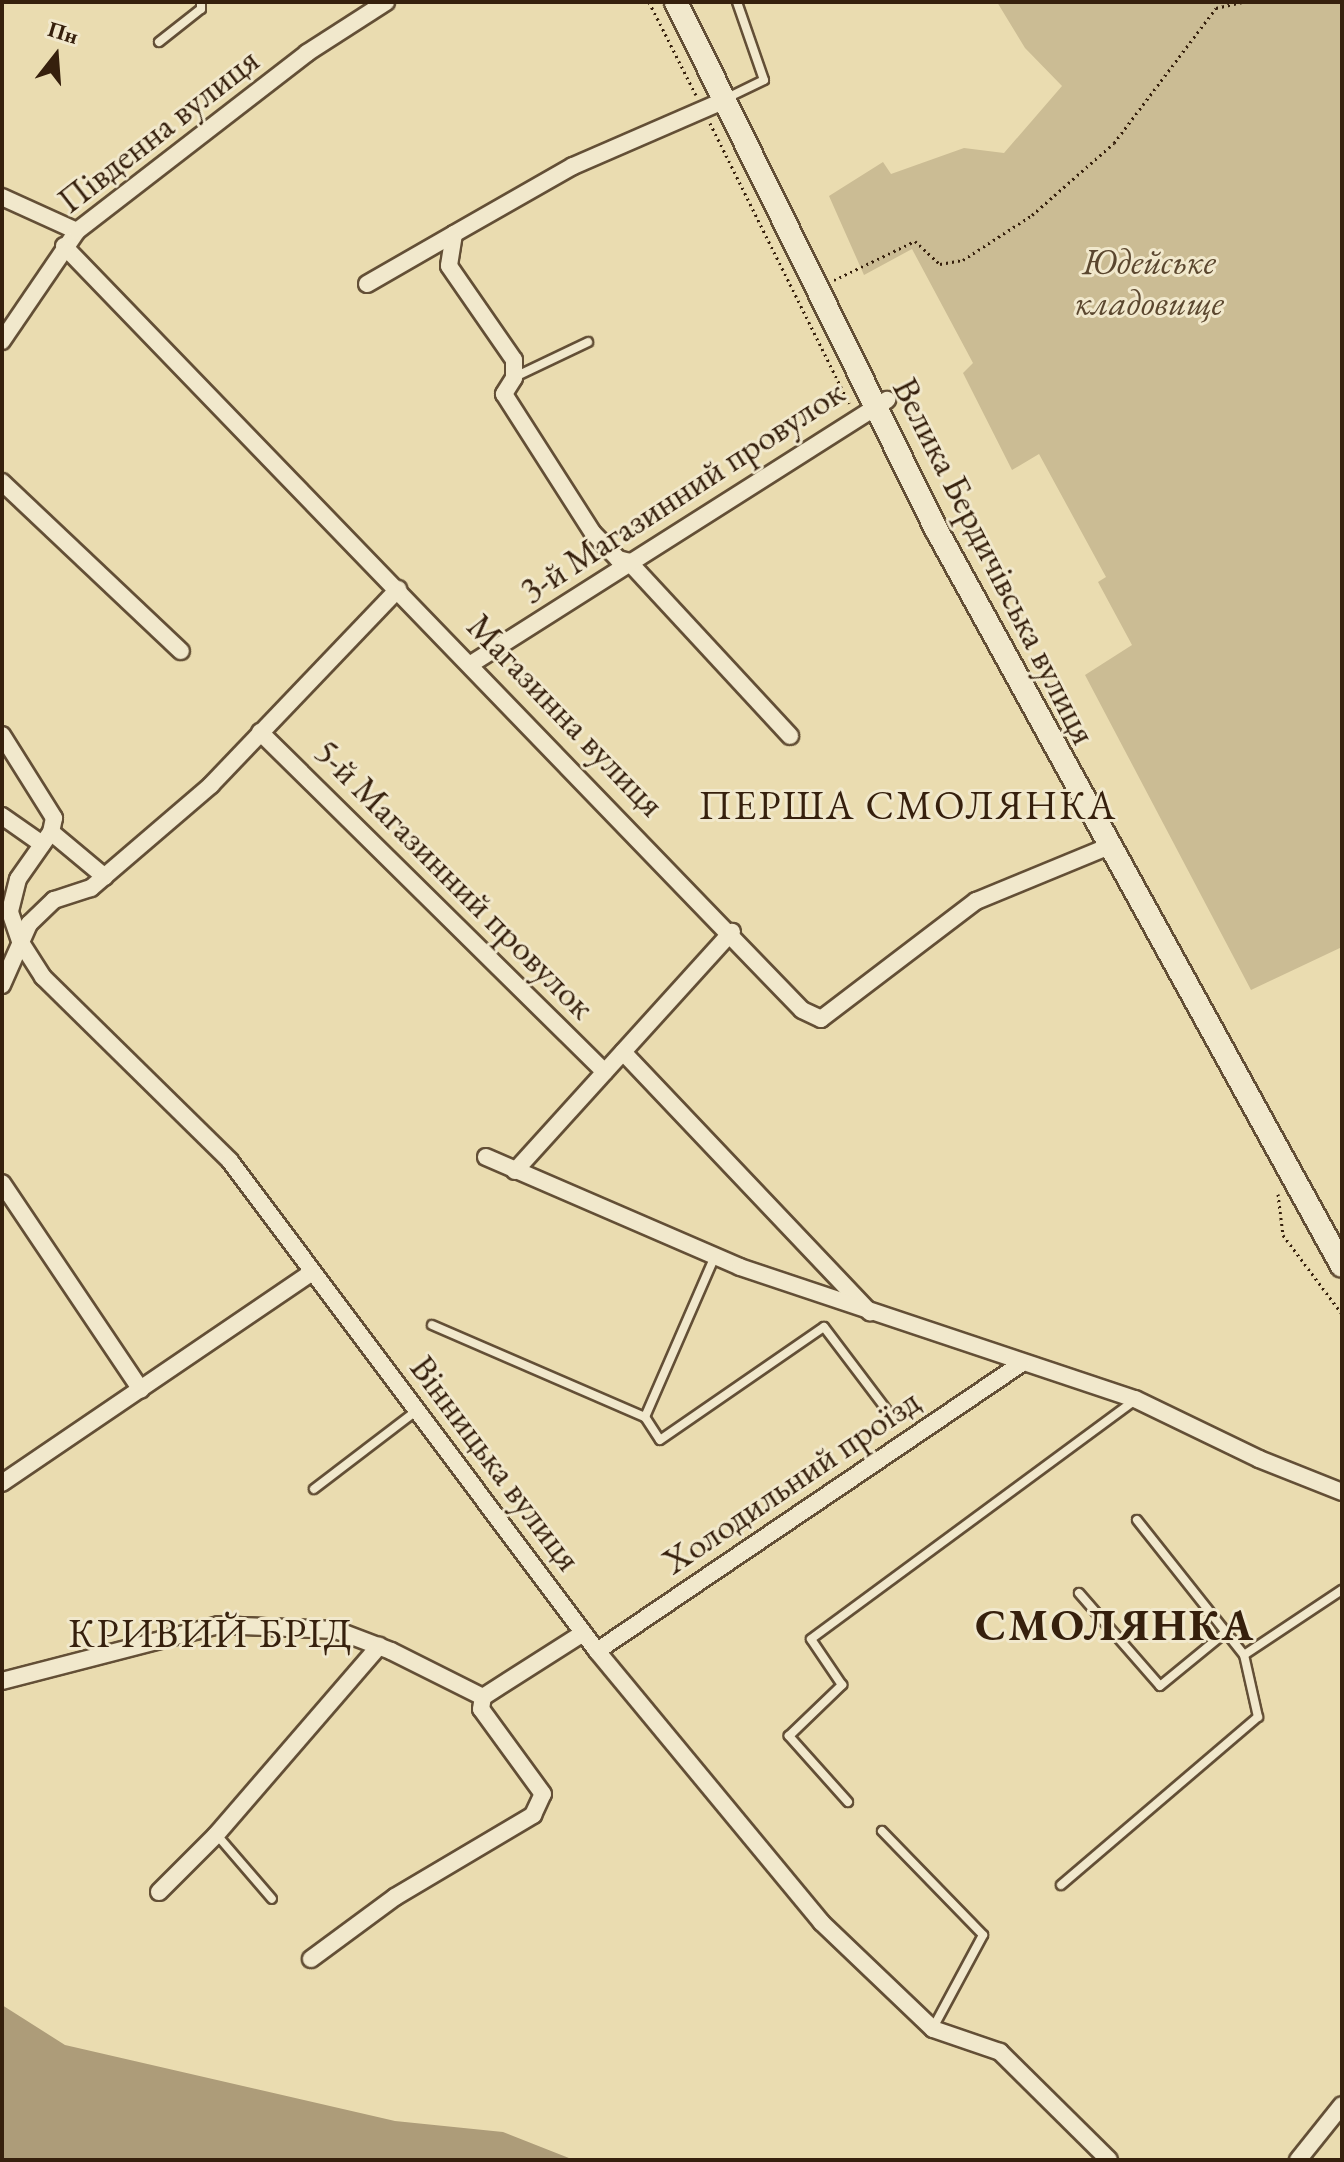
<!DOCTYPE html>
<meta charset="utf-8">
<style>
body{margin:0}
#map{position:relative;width:1344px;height:2162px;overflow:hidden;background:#eadcb0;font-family:"EB Garamond",serif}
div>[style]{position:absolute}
.green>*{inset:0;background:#cbbc94}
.water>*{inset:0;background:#ad9c79}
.path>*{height:3px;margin-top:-1.5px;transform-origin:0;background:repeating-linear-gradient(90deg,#36200d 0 2px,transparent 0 6px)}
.roads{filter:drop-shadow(2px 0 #634f36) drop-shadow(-2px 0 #634f36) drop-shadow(0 2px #634f36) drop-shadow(0 -2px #634f36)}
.service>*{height:8px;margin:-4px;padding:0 4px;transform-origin:4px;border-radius:4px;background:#f1e8cc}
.minor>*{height:16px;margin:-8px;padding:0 8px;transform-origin:8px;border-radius:8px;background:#f1e8cc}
.secondary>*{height:22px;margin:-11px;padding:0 11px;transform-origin:11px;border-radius:11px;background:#f1e8cc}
span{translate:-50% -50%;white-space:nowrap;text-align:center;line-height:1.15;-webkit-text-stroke:6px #f1e8cc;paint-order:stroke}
.street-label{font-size:36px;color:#36200d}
.park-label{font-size:36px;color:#5b472f;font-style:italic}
.quarter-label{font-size:40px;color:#36200d;letter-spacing:2px}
.district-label{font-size:44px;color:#36200d;font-weight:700;letter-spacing:2px}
.frame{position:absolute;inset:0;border:4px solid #36200d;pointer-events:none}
.north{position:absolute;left:16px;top:16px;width:80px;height:80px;-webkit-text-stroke:6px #f1e8cc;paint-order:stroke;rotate:17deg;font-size:22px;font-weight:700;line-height:32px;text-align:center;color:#36200d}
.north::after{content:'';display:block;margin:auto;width:28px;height:36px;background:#36200d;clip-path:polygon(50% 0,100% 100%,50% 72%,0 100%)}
</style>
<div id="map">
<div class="green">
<div style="clip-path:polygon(997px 2px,1342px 2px,1342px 947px,1251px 990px,1085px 675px,1132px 645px,1098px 582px,1106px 577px,1039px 454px,1012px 470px,963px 373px,973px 363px,912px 249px,864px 275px,829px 196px,883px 162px,891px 174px,964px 148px,1004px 153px,1062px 86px,1025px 48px)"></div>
</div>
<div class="water">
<div style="clip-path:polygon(2px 2005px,65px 2045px,395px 2121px,503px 2132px,574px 2160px,2px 2160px)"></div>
</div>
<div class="path">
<div style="left:649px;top:2px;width:104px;rotate:63.2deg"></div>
<div style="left:710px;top:123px;width:313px;rotate:63.6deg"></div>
<div style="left:834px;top:280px;width:90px;rotate:-25.7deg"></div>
<div style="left:915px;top:241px;width:34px;rotate:43deg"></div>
<div style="left:940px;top:264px;width:23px;rotate:-10deg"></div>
<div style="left:963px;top:260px;width:82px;rotate:-33.1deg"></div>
<div style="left:1032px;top:215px;width:109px;rotate:-41.3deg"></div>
<div style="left:1114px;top:143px;width:169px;rotate:-52.9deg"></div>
<div style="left:1216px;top:8px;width:27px;rotate:-13deg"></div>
<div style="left:1278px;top:1194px;width:41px;rotate:83deg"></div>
<div style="left:1283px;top:1235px;width:99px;rotate:53.2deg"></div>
</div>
<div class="roads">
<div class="service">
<div style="left:159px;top:42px;width:53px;rotate:-38.2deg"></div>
<div style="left:201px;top:9px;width:7px;rotate:-90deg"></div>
<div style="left:727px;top:98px;width:41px;rotate:-25.9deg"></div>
<div style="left:764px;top:80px;width:83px;rotate:-109.1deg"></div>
<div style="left:515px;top:377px;width:81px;rotate:-25.6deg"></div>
<div style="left:432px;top:1325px;width:232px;rotate:23.4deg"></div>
<div style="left:645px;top:1417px;width:176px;rotate:-66.5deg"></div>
<div style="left:645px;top:1417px;width:27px;rotate:57deg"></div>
<div style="left:660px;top:1440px;width:199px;rotate:-34.6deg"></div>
<div style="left:824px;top:1327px;width:113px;rotate:52.9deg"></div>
<div style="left:314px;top:1489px;width:128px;rotate:-37.4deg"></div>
<div style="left:1137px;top:1520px;width:172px;rotate:51.6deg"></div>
<div style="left:1244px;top:1655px;width:118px;rotate:-33.6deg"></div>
<div style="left:1079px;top:1593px;width:123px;rotate:48.9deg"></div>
<div style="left:1160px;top:1686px;width:85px;rotate:-39.3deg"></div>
<div style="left:848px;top:1802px;width:89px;rotate:-131.8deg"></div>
<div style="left:789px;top:1736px;width:74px;rotate:-43.9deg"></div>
<div style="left:842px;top:1685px;width:55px;rotate:-124deg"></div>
<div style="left:811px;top:1639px;width:403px;rotate:-36.4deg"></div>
<div style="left:882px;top:1831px;width:145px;rotate:45.8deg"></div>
<div style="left:983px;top:1935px;width:106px;rotate:118.3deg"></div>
<div style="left:217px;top:1835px;width:84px;rotate:49.3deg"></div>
<div style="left:1061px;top:1885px;width:259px;rotate:-40.5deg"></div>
<div style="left:1258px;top:1717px;width:64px;rotate:-102.7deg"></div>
</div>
<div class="minor">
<div style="left:725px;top:100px;width:166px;rotate:156.5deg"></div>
<div style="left:573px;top:166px;width:137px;rotate:150.3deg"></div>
<div style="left:454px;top:234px;width:32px;rotate:99deg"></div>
<div style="left:449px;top:266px;width:114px;rotate:55.3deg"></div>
<div style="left:514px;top:360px;width:18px;rotate:90deg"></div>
<div style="left:514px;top:378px;width:19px;rotate:122deg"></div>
<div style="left:504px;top:394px;width:165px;rotate:57.4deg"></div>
<div style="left:593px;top:533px;width:36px;rotate:46deg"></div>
<div style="left:618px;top:559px;width:11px;rotate:15deg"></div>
<div style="left:629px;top:562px;width:237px;rotate:47.2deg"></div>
<div style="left:2px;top:197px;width:82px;rotate:24.4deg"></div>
<div style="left:64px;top:246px;width:1062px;rotate:45.99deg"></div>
<div style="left:802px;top:1010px;width:21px;rotate:25deg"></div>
<div style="left:821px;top:1019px;width:195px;rotate:-37.3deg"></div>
<div style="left:976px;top:901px;width:142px;rotate:-22.4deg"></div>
<div style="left:367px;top:284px;width:100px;rotate:-29.9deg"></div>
<div style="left:2px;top:341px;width:133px;rotate:-55.7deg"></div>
<div style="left:77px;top:231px;width:291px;rotate:-37.7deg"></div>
<div style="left:307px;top:53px;width:94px;rotate:-32.8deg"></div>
<div style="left:2px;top:482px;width:246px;rotate:43.4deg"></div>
<div style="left:471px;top:664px;width:493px;rotate:-32.4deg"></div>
<div style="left:260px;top:732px;width:484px;rotate:44.6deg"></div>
<div style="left:2px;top:735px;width:98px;rotate:57.9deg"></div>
<div style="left:54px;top:818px;width:14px;rotate:102deg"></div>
<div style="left:51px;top:832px;width:57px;rotate:125.1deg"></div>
<div style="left:18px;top:879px;width:34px;rotate:104deg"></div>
<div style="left:10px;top:912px;width:31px;rotate:71deg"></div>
<div style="left:20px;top:941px;width:43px;rotate:57.4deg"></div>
<div style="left:43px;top:977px;width:262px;rotate:44.5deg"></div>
<div style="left:230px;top:1161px;width:612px;rotate:53.17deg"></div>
<div style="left:597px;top:1651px;width:352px;rotate:50.4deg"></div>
<div style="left:821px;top:1922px;width:155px;rotate:43.7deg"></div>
<div style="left:933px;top:2029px;width:71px;rotate:18.9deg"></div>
<div style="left:1000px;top:2052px;width:153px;rotate:44.7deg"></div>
<div style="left:2px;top:816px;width:49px;rotate:35deg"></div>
<div style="left:51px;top:832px;width:70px;rotate:39.8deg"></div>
<div style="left:2px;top:985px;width:67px;rotate:-66.1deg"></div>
<div style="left:29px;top:924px;width:35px;rotate:-44deg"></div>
<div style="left:54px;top:900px;width:39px;rotate:-18deg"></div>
<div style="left:91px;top:888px;width:158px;rotate:-40.6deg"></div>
<div style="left:211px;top:785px;width:271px;rotate:-46.3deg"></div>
<div style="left:623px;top:1052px;width:359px;rotate:46.5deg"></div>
<div style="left:486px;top:1157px;width:277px;rotate:23.4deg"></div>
<div style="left:740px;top:1267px;width:416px;rotate:18.5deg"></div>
<div style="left:1135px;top:1399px;width:138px;rotate:25.8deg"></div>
<div style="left:1259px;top:1459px;width:89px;rotate:21.7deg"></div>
<div style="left:515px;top:1171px;width:323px;rotate:-47.8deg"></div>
<div style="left:2px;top:1183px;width:249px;rotate:56.1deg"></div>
<div style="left:2px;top:1483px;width:375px;rotate:-34.2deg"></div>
<div style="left:597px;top:1651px;width:513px;rotate:-34.12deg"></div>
<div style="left:2px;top:1681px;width:224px;rotate:-14.5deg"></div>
<div style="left:219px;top:1625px;width:117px;rotate:2.4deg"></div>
<div style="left:336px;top:1630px;width:59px;rotate:20.9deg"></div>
<div style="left:391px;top:1651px;width:103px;rotate:26.6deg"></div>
<div style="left:483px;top:1697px;width:119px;rotate:-32.6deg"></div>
<div style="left:159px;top:1892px;width:81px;rotate:-45deg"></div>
<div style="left:216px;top:1835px;width:250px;rotate:-49.2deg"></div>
<div style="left:311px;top:1959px;width:104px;rotate:-36.4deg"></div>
<div style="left:395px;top:1897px;width:161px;rotate:-30.7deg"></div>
<div style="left:533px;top:1815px;width:23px;rotate:-65deg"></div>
<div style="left:543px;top:1794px;width:105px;rotate:-126.1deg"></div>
<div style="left:481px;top:1709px;width:12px;rotate:-81deg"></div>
<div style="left:1298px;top:2160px;width:70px;rotate:-51.3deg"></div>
</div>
<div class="secondary">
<div style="left:676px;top:2px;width:588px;rotate:63.74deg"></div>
<div style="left:936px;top:529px;width:841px;rotate:61.15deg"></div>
</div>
</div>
<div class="street-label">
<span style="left:158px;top:130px;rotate:-38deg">Південна вулиця</span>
<span style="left:682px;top:491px;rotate:-33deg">3-й Магазинний провулок</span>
<span style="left:995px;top:561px;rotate:63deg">Велика Бердичівська вулиця</span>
<span style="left:566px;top:715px;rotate:46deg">Магазинна вулиця</span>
<span style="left:455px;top:879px;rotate:45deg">5-й Магазинний провулок</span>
<span style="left:496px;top:1463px;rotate:53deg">Вінницька вулиця</span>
<span style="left:791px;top:1481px;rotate:-34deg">Холодильний проїзд</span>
</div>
<div class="park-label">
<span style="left:1149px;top:282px">Юдейське<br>кладовище</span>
</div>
<div class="quarter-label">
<span style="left:908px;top:805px">ПЕРША СМОЛЯНКА</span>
<span style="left:211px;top:1633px">КРИВИЙ БРІД</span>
</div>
<div class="district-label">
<span style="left:1115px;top:1625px">СМОЛЯНКА</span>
</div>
<div class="frame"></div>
<div class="north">Пн</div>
</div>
